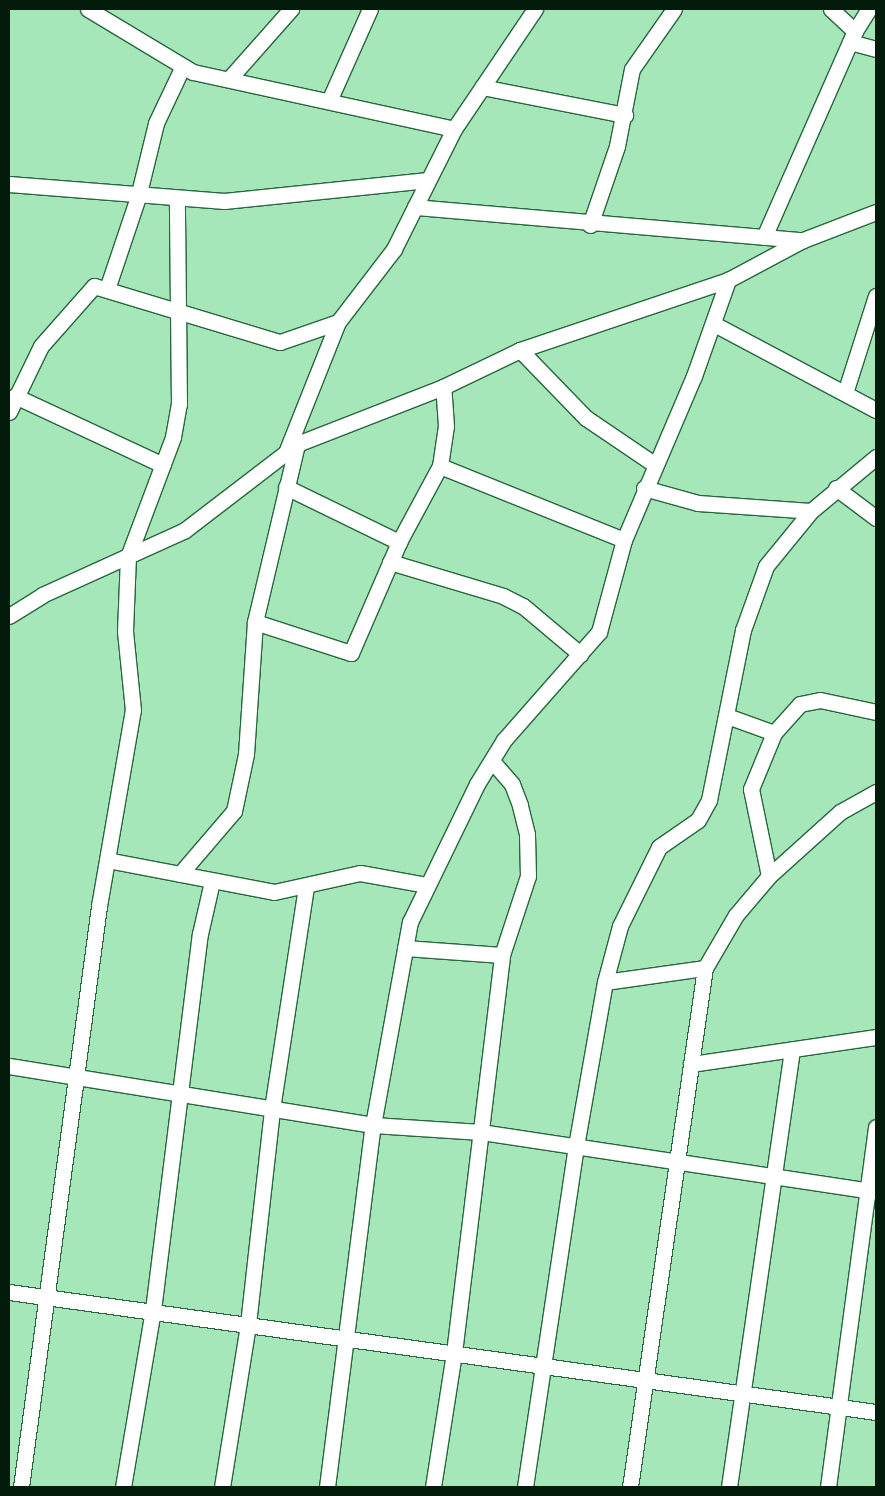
<!DOCTYPE html>
<style>
body{margin:0}
#map{position:relative;width:885px;height:1496px;overflow:hidden;background:#a6e7b9;font-family:Jost,sans-serif}
div>[style]{position:absolute}
.roads{filter:drop-shadow(1px 0 #27663f) drop-shadow(-1px 0 #27663f) drop-shadow(0 1px #27663f) drop-shadow(0 -1px #27663f)}
.minor>*{height:15px;margin:-7.5px;padding:0 7.5px;transform-origin:7.5px;border-radius:7.5px;background:#fff}
span{translate:-50% -50%;white-space:nowrap;text-align:center;line-height:1.15;-webkit-text-stroke:4.5px #e4fdeb;paint-order:stroke}
.frame{position:absolute;inset:0;border:10px solid #021b0b;pointer-events:none}
</style>
<div id="map">
<div class="roads">
<div class="minor">
<div style="left:88px;top:9px;width:122px;rotate:31deg"></div>
<div style="left:193px;top:72px;width:267px;rotate:12.3deg"></div>
<div style="left:831px;top:9px;width:33px;rotate:43deg"></div>
<div style="left:850px;top:42px;width:27px;rotate:15deg"></div>
<div style="left:229px;top:79px;width:94px;rotate:-48.5deg"></div>
<div style="left:482px;top:87px;width:146px;rotate:11.1deg"></div>
<div style="left:329px;top:101px;width:101px;rotate:-66deg"></div>
<div style="left:9px;top:184px;width:216px;rotate:4.5deg"></div>
<div style="left:224px;top:201px;width:205px;rotate:-5.9deg"></div>
<div style="left:415px;top:207px;width:389px;rotate:4.9deg"></div>
<div style="left:590px;top:225px;width:83px;rotate:-71.1deg"></div>
<div style="left:617px;top:146px;width:78px;rotate:-79deg"></div>
<div style="left:632px;top:69px;width:73px;rotate:-55deg"></div>
<div style="left:764px;top:237px;width:225px;rotate:-66.2deg"></div>
<div style="left:855px;top:31px;width:26px;rotate:-58deg"></div>
<div style="left:107px;top:289px;width:97px;rotate:-71.4deg"></div>
<div style="left:138px;top:197px;width:76px;rotate:-76.3deg"></div>
<div style="left:156px;top:123px;width:61px;rotate:-64.7deg"></div>
<div style="left:714px;top:324px;width:183px;rotate:28deg"></div>
<div style="left:520px;top:350px;width:95px;rotate:45.9deg"></div>
<div style="left:586px;top:418px;width:82px;rotate:34.1deg"></div>
<div style="left:845px;top:393px;width:102px;rotate:-72.3deg"></div>
<div style="left:15px;top:396px;width:163px;rotate:25deg"></div>
<div style="left:9px;top:412px;width:73px;rotate:-64.1deg"></div>
<div style="left:41px;top:346px;width:80px;rotate:-48.5deg"></div>
<div style="left:94px;top:286px;width:194px;rotate:16.8deg"></div>
<div style="left:280px;top:342px;width:61px;rotate:-19deg"></div>
<div style="left:287px;top:450px;width:138px;rotate:-68.3deg"></div>
<div style="left:338px;top:322px;width:92px;rotate:-52.5deg"></div>
<div style="left:394px;top:249px;width:134px;rotate:-63.4deg"></div>
<div style="left:454px;top:129px;width:145px;rotate:-56deg"></div>
<div style="left:440px;top:466px;width:198px;rotate:21.9deg"></div>
<div style="left:286px;top:487px;width:126px;rotate:26deg"></div>
<div style="left:644px;top:488px;width:56px;rotate:15.5deg"></div>
<div style="left:698px;top:503px;width:113px;rotate:4deg"></div>
<div style="left:836px;top:488px;width:50px;rotate:36.9deg"></div>
<div style="left:390px;top:562px;width:118px;rotate:16.7deg"></div>
<div style="left:503px;top:596px;width:22px;rotate:27deg"></div>
<div style="left:523px;top:606px;width:75px;rotate:40.1deg"></div>
<div style="left:9px;top:616px;width:39px;rotate:-32deg"></div>
<div style="left:42px;top:595px;width:157px;rotate:-24.4deg"></div>
<div style="left:185px;top:530px;width:141px;rotate:-37.5deg"></div>
<div style="left:297px;top:444px;width:157px;rotate:-21.3deg"></div>
<div style="left:443px;top:387px;width:85px;rotate:-25.7deg"></div>
<div style="left:520px;top:350px;width:219px;rotate:-18.6deg"></div>
<div style="left:728px;top:280px;width:85px;rotate:-28.1deg"></div>
<div style="left:803px;top:240px;width:78px;rotate:-21deg"></div>
<div style="left:255px;top:622px;width:101px;rotate:17.9deg"></div>
<div style="left:351px;top:653px;width:121px;rotate:-66.6deg"></div>
<div style="left:399px;top:542px;width:86px;rotate:-61.7deg"></div>
<div style="left:440px;top:466px;width:40px;rotate:-81.5deg"></div>
<div style="left:446px;top:426px;width:39px;rotate:-94deg"></div>
<div style="left:727px;top:716px;width:50px;rotate:19.9deg"></div>
<div style="left:107px;top:860px;width:170px;rotate:10.8deg"></div>
<div style="left:274px;top:892px;width:88px;rotate:-12.5deg"></div>
<div style="left:360px;top:873px;width:67px;rotate:10.3deg"></div>
<div style="left:180px;top:874px;width:83px;rotate:-49.4deg"></div>
<div style="left:234px;top:811px;width:58px;rotate:-78.1deg"></div>
<div style="left:246px;top:754px;width:132px;rotate:-86.1deg"></div>
<div style="left:255px;top:622px;width:183px;rotate:-76.7deg"></div>
<div style="left:769px;top:876px;width:89px;rotate:-101.7deg"></div>
<div style="left:751px;top:789px;width:61px;rotate:-67.7deg"></div>
<div style="left:774px;top:733px;width:39px;rotate:-48deg"></div>
<div style="left:800px;top:704px;width:20px;rotate:-11deg"></div>
<div style="left:820px;top:700px;width:57px;rotate:12.1deg"></div>
<div style="left:405px;top:948px;width:97px;rotate:4.1deg"></div>
<div style="left:605px;top:982px;width:101px;rotate:-8deg"></div>
<div style="left:691px;top:1064px;width:187px;rotate:-8.3deg"></div>
<div style="left:9px;top:1066px;width:369px;rotate:9.2deg"></div>
<div style="left:373px;top:1125px;width:108px;rotate:3.7deg"></div>
<div style="left:481px;top:1132px;width:400px;rotate:8.6deg"></div>
<div style="left:9px;top:1292px;width:875px;rotate:7.88deg"></div>
<div style="left:21px;top:1487px;width:586px;rotate:-82.35deg"></div>
<div style="left:99px;top:906px;width:199px;rotate:-80.2deg"></div>
<div style="left:133px;top:710px;width:79px;rotate:-95.8deg"></div>
<div style="left:125px;top:631px;width:74px;rotate:-87.7deg"></div>
<div style="left:128px;top:557px;width:128px;rotate:-69.4deg"></div>
<div style="left:173px;top:437px;width:34px;rotate:-80deg"></div>
<div style="left:179px;top:404px;width:205px;rotate:-90.6deg"></div>
<div style="left:123px;top:1487px;width:180px;rotate:-80.4deg"></div>
<div style="left:153px;top:1310px;width:379px;rotate:-82.9deg"></div>
<div style="left:200px;top:934px;width:54px;rotate:-77.2deg"></div>
<div style="left:222px;top:1487px;width:165px;rotate:-80.9deg"></div>
<div style="left:248px;top:1324px;width:216px;rotate:-83.6deg"></div>
<div style="left:272px;top:1109px;width:224px;rotate:-81.3deg"></div>
<div style="left:327px;top:1487px;width:365px;rotate:-82.8deg"></div>
<div style="left:373px;top:1125px;width:206px;rotate:-79.7deg"></div>
<div style="left:410px;top:922px;width:153px;rotate:-64.1deg"></div>
<div style="left:477px;top:784px;width:52px;rotate:-58.5deg"></div>
<div style="left:504px;top:740px;width:144px;rotate:-48.7deg"></div>
<div style="left:599px;top:632px;width:95px;rotate:-74.8deg"></div>
<div style="left:624px;top:540px;width:178px;rotate:-66.9deg"></div>
<div style="left:694px;top:376px;width:102px;rotate:-70.5deg"></div>
<div style="left:433px;top:1487px;width:136px;rotate:-81.1deg"></div>
<div style="left:454px;top:1353px;width:401px;rotate:-83.1deg"></div>
<div style="left:502px;top:955px;width:83px;rotate:-71.8deg"></div>
<div style="left:528px;top:876px;width:42px;rotate:-91.4deg"></div>
<div style="left:527px;top:834px;width:30px;rotate:-104deg"></div>
<div style="left:520px;top:805px;width:22px;rotate:-111deg"></div>
<div style="left:512px;top:784px;width:30px;rotate:-131deg"></div>
<div style="left:525px;top:1487px;width:345px;rotate:-81.5deg"></div>
<div style="left:576px;top:1146px;width:167px;rotate:-80deg"></div>
<div style="left:605px;top:982px;width:58px;rotate:-75deg"></div>
<div style="left:620px;top:926px;width:88px;rotate:-63.7deg"></div>
<div style="left:659px;top:847px;width:47px;rotate:-34.7deg"></div>
<div style="left:698px;top:820px;width:23px;rotate:-61deg"></div>
<div style="left:709px;top:800px;width:173px;rotate:-78.7deg"></div>
<div style="left:743px;top:630px;width:68px;rotate:-70.2deg"></div>
<div style="left:766px;top:566px;width:71px;rotate:-50.7deg"></div>
<div style="left:811px;top:511px;width:85px;rotate:-39.7deg"></div>
<div style="left:630px;top:1487px;width:524px;rotate:-81.78deg"></div>
<div style="left:705px;top:968px;width:61px;rotate:-59.7deg"></div>
<div style="left:736px;top:915px;width:51px;rotate:-49.8deg"></div>
<div style="left:769px;top:876px;width:96px;rotate:-42deg"></div>
<div style="left:840px;top:812px;width:41px;rotate:-29.1deg"></div>
<div style="left:729px;top:1487px;width:442px;rotate:-81.8deg"></div>
<div style="left:828px;top:1487px;width:363px;rotate:-82.4deg"></div>
</div>
</div>
<div class="frame"></div>
</div>
